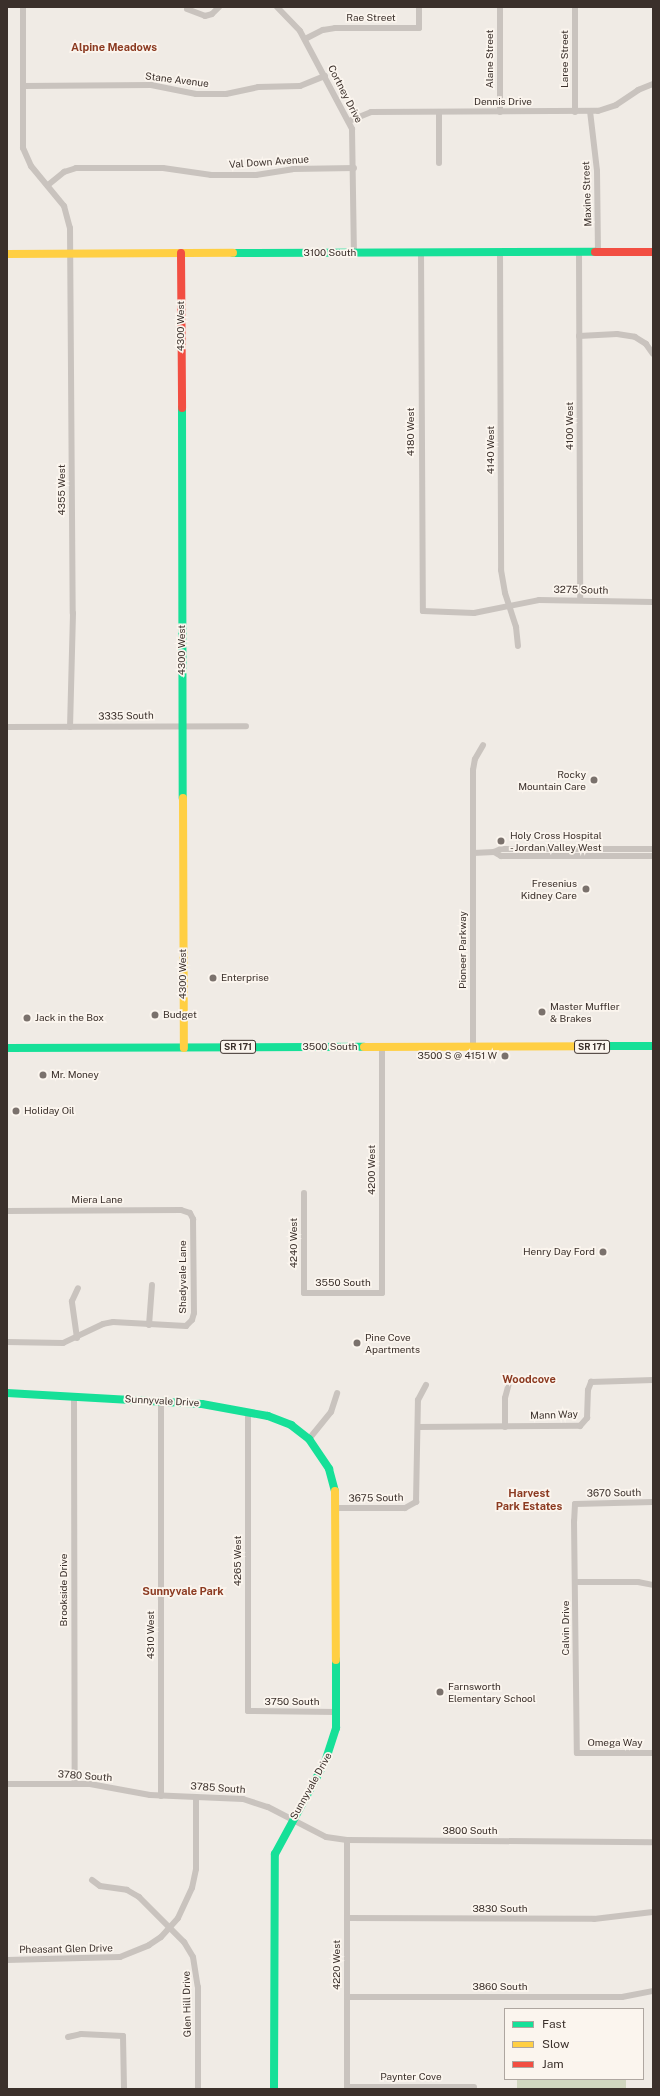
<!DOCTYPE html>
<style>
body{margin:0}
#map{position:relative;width:660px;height:2096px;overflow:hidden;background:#f0ebe5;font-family:"Public Sans",sans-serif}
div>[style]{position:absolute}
.green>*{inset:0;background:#d1d6bf;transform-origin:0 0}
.street>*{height:6px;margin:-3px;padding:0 3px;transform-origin:3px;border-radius:3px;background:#c9c3be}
.fast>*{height:8px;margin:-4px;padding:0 4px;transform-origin:4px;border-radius:4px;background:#16e098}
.slow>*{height:8px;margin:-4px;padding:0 4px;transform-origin:4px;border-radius:4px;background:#ffcf43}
.jam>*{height:8px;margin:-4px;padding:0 4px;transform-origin:4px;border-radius:4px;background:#f24e42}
.dots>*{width:11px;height:11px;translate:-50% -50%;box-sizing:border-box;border:2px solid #fbf5ee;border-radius:50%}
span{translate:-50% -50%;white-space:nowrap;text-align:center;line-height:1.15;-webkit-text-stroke:3.5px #fbf5ee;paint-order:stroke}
.shield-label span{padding:1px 3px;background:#fbf5ee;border:1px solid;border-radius:3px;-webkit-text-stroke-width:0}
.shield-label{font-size:9px;color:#3b302b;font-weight:700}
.street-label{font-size:10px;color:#3b302b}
.poi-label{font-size:10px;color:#3b302b}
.right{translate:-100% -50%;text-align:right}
.left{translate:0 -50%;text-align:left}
.neighbourhood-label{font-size:11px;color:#8c3b22;font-weight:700}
.frame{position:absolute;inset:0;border:8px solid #3b302b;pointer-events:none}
.legend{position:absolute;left:504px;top:2008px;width:140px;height:72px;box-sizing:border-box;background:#fbf5ee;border:1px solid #aea6a0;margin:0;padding:5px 7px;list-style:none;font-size:12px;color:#3b302b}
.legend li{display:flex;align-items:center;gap:8px;height:20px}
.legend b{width:20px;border:1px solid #aea6a0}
</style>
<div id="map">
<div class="green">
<div style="left:517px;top:2079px;width:109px;height:10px"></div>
</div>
<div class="street">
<div style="left:23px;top:7px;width:141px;rotate:90deg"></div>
<div style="left:23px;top:148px;width:20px;rotate:66deg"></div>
<div style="left:31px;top:166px;width:52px;rotate:50.5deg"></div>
<div style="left:64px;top:206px;width:23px;rotate:75deg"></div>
<div style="left:70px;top:228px;width:385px;rotate:89.6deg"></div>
<div style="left:73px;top:613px;width:114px;rotate:91.5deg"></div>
<div style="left:277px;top:7px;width:33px;rotate:46deg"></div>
<div style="left:300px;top:31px;width:111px;rotate:62deg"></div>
<div style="left:352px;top:129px;width:124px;rotate:89.1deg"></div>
<div style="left:500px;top:7px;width:105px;rotate:90deg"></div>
<div style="left:575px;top:7px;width:105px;rotate:90deg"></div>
<div style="left:187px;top:9px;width:19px;rotate:21deg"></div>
<div style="left:205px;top:16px;width:7px;rotate:-16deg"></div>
<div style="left:212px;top:14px;width:10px;rotate:-45deg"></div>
<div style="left:305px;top:39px;width:20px;rotate:-27deg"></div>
<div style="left:323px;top:30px;width:12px;rotate:-9deg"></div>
<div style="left:335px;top:28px;width:84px"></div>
<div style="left:419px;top:28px;width:21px;rotate:-90deg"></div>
<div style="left:23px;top:86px;width:128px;rotate:-0.4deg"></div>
<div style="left:151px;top:85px;width:46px;rotate:11.3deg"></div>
<div style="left:196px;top:94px;width:30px"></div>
<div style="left:226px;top:94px;width:33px;rotate:-12deg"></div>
<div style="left:258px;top:87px;width:42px;rotate:-1.4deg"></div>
<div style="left:300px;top:86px;width:27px;rotate:-22deg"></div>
<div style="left:590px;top:111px;width:60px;rotate:83.3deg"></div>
<div style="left:597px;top:171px;width:81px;rotate:89.3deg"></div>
<div style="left:349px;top:121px;width:24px;rotate:-22deg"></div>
<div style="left:371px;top:112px;width:227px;rotate:-0.3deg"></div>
<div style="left:598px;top:111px;width:19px;rotate:-18deg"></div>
<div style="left:616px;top:105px;width:27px;rotate:-34deg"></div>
<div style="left:638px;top:90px;width:16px;rotate:-22deg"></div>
<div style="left:439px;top:163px;width:51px;rotate:-90deg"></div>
<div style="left:48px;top:185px;width:21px;rotate:-39deg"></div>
<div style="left:64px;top:172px;width:13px;rotate:-18deg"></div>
<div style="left:76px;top:168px;width:87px"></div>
<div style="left:163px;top:168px;width:49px;rotate:8.3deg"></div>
<div style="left:211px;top:175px;width:45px"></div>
<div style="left:256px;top:175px;width:37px;rotate:-9deg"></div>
<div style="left:293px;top:169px;width:61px;rotate:-0.9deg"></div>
<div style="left:500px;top:252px;width:318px;rotate:89.8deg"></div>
<div style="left:501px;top:570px;width:23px;rotate:80deg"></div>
<div style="left:505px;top:593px;width:36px;rotate:72deg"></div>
<div style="left:516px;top:627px;width:19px;rotate:84deg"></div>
<div style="left:579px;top:252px;width:348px;rotate:89.8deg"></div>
<div style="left:421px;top:253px;width:358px;rotate:89.7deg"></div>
<div style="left:423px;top:611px;width:51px;rotate:2.2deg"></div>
<div style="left:474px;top:613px;width:66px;rotate:-11.3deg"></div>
<div style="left:539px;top:600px;width:114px;rotate:1deg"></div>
<div style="left:579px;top:336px;width:38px;rotate:-3deg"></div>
<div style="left:617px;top:334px;width:18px;rotate:9deg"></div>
<div style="left:635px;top:337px;width:13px;rotate:32deg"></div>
<div style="left:646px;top:344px;width:12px;rotate:55deg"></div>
<div style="left:7px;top:727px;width:239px;rotate:-0.2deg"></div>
<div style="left:494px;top:852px;width:8px;rotate:30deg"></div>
<div style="left:501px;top:856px;width:152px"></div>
<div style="left:473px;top:853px;width:21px;rotate:-3deg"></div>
<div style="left:494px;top:852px;width:8px;rotate:-23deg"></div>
<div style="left:501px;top:849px;width:152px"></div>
<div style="left:473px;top:1047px;width:277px;rotate:-90deg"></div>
<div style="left:473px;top:770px;width:11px;rotate:-80deg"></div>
<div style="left:475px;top:759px;width:16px;rotate:-60deg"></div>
<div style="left:304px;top:1193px;width:100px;rotate:90deg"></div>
<div style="left:304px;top:1293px;width:78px"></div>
<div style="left:382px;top:1293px;width:246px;rotate:-90deg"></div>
<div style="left:7px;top:1211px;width:174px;rotate:-0.3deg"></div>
<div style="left:181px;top:1210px;width:9px;rotate:18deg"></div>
<div style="left:190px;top:1213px;width:7px;rotate:63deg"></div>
<div style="left:193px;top:1219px;width:94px;rotate:89.4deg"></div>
<div style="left:194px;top:1313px;width:7px;rotate:106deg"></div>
<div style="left:192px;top:1320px;width:8px;rotate:135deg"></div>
<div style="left:186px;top:1326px;width:73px;rotate:-176.9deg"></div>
<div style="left:113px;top:1322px;width:10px;rotate:169deg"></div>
<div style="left:103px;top:1324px;width:44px;rotate:154.6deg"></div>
<div style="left:63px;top:1343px;width:56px;rotate:-179deg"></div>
<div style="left:149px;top:1325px;width:40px;rotate:-85.7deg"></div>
<div style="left:77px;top:1338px;width:37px;rotate:-98deg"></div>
<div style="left:72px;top:1301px;width:14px;rotate:-65deg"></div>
<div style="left:74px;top:1397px;width:386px;rotate:89.9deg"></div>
<div style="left:161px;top:1401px;width:395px;rotate:90deg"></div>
<div style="left:248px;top:1412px;width:299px;rotate:90deg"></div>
<div style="left:248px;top:1711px;width:89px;rotate:0.6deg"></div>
<div style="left:418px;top:1427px;width:162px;rotate:-0.4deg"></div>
<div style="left:580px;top:1426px;width:11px;rotate:-49deg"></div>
<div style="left:587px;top:1418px;width:28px;rotate:-88deg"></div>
<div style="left:588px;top:1390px;width:9px;rotate:-69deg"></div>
<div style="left:591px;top:1382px;width:62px;rotate:-1.8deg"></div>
<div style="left:505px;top:1427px;width:29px;rotate:-90deg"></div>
<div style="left:505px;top:1398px;width:16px;rotate:-75deg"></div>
<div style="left:309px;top:1439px;width:35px;rotate:-51deg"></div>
<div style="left:331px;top:1412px;width:20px;rotate:-72deg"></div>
<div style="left:653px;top:1502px;width:78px;rotate:178.5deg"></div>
<div style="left:575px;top:1504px;width:17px;rotate:93deg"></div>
<div style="left:574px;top:1521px;width:232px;rotate:89.3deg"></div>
<div style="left:577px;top:1753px;width:76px"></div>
<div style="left:336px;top:1508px;width:69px"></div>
<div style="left:405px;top:1508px;width:13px;rotate:-29deg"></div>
<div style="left:416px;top:1502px;width:102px;rotate:-88.9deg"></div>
<div style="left:418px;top:1400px;width:17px;rotate:-62deg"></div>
<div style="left:576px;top:1582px;width:62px"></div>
<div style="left:638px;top:1582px;width:15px;rotate:11deg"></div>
<div style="left:7px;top:1784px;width:83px"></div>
<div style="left:90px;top:1784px;width:61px;rotate:10.4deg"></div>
<div style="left:150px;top:1795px;width:93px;rotate:2.5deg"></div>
<div style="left:243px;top:1799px;width:26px;rotate:18deg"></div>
<div style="left:268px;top:1807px;width:65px;rotate:27.3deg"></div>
<div style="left:326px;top:1837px;width:21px;rotate:8deg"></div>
<div style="left:347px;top:1840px;width:306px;rotate:0.4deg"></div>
<div style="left:347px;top:1840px;width:249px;rotate:90deg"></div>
<div style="left:92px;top:1880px;width:10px;rotate:37deg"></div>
<div style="left:100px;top:1886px;width:27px;rotate:8deg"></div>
<div style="left:127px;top:1890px;width:14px;rotate:30deg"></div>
<div style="left:139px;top:1897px;width:64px;rotate:45deg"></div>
<div style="left:184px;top:1942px;width:17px;rotate:59deg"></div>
<div style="left:193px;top:1957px;width:30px;rotate:81deg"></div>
<div style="left:198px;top:1987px;width:102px;rotate:90deg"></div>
<div style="left:347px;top:1918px;width:247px;rotate:0.2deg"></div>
<div style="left:594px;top:1919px;width:59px;rotate:-6.8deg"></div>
<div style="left:7px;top:1960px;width:113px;rotate:-1.5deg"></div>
<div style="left:120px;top:1957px;width:31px;rotate:-22deg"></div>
<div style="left:149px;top:1945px;width:14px;rotate:-34deg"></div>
<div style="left:161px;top:1937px;width:25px;rotate:-48deg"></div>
<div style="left:178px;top:1918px;width:33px;rotate:-65deg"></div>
<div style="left:192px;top:1888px;width:19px;rotate:-78deg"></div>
<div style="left:196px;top:1869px;width:72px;rotate:-90deg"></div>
<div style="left:347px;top:1997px;width:275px"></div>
<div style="left:622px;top:1997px;width:32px;rotate:-11deg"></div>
<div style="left:68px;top:2037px;width:13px;rotate:-13deg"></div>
<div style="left:81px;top:2034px;width:42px;rotate:2.7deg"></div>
<div style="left:123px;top:2036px;width:53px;rotate:88.9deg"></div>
<div style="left:347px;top:2087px;width:127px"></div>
</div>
<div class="fast">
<div style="left:233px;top:253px;width:362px;rotate:-0.2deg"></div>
<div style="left:182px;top:408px;width:390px;rotate:89.9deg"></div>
<div style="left:599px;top:1046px;width:54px"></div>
<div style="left:7px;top:1048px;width:357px;rotate:-0.2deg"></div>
<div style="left:7px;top:1393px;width:195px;rotate:3.2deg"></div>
<div style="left:202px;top:1404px;width:67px;rotate:10.3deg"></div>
<div style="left:268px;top:1416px;width:25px;rotate:21deg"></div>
<div style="left:291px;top:1425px;width:23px;rotate:38deg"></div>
<div style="left:309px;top:1439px;width:36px;rotate:56deg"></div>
<div style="left:329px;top:1469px;width:23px;rotate:75deg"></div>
<div style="left:274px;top:2089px;width:235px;rotate:-89.8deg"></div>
<div style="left:275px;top:1854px;width:105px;rotate:-61.5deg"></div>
<div style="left:325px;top:1762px;width:36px;rotate:-72deg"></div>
<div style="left:336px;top:1728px;width:68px;rotate:-90deg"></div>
</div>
<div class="slow">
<div style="left:7px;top:254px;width:226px;rotate:-0.3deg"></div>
<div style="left:183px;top:798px;width:250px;rotate:89.8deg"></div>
<div style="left:364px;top:1047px;width:235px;rotate:-0.2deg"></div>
<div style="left:335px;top:1491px;width:169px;rotate:89.7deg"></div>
</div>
<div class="jam">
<div style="left:595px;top:252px;width:58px"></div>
<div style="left:181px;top:253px;width:155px;rotate:89.6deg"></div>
</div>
<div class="dots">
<div style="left:594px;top:780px;background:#7a716c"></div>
<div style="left:501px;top:841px;background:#7a716c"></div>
<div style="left:586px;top:889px;background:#7a716c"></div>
<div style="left:213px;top:978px;background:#7a716c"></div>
<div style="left:542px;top:1012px;background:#7a716c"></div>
<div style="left:155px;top:1015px;background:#7a716c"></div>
<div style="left:27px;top:1018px;background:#7a716c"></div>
<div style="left:505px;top:1056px;background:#7a716c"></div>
<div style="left:43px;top:1075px;background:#7a716c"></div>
<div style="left:16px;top:1111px;background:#7a716c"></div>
<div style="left:603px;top:1252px;background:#7a716c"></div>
<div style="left:357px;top:1343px;background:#7a716c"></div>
<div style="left:440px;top:1692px;background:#7a716c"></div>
</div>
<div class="shield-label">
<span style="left:238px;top:1047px">SR 171</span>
<span style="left:592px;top:1047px">SR 171</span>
</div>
<div class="street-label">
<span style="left:371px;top:18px">Rae Street</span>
<span style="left:490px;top:59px;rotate:-90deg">Alane Street</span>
<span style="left:565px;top:59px;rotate:-90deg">Laree Street</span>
<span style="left:177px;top:80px;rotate:7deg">Stane Avenue</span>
<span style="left:345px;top:94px;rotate:63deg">Cortney Drive</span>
<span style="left:503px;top:102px">Dennis Drive</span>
<span style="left:269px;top:162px;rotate:-4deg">Val Down Avenue</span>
<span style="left:587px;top:194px;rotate:-92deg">Maxine Street</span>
<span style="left:330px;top:253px">3100 South</span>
<span style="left:181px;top:326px;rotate:-90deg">4300 West</span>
<span style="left:570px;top:426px;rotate:-90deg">4100 West</span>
<span style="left:411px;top:432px;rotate:-90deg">4180 West</span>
<span style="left:491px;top:450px;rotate:-90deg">4140 West</span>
<span style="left:62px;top:490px;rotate:-90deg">4355 West</span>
<span style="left:581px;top:590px;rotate:1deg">3275 South</span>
<span style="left:182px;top:650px;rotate:-90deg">4300 West</span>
<span style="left:126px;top:716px;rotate:-1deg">3335 South</span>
<span style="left:463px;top:950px;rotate:-90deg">Pioneer Parkway</span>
<span style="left:183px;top:974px;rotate:-90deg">4300 West</span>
<span style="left:330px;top:1047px">3500 South</span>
<span style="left:372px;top:1170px;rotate:-90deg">4200 West</span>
<span style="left:97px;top:1200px">Miera Lane</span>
<span style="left:294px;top:1243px;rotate:-90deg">4240 West</span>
<span style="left:183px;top:1277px;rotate:-90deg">Shadyvale Lane</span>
<span style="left:343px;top:1283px">3550 South</span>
<span style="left:162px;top:1401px;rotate:3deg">Sunnyvale Drive</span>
<span style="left:554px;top:1415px;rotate:-2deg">Mann Way</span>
<span style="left:614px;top:1493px;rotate:-1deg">3670 South</span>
<span style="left:376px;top:1498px;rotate:-1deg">3675 South</span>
<span style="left:238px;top:1561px;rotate:-90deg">4265 West</span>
<span style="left:64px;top:1590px;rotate:-90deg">Brookside Drive</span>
<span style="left:566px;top:1628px;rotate:-90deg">Calvin Drive</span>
<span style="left:151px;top:1635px;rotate:-90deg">4310 West</span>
<span style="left:292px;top:1702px">3750 South</span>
<span style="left:615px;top:1743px">Omega Way</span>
<span style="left:85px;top:1776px;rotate:4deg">3780 South</span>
<span style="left:311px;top:1786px;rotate:-61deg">Sunnyvale Drive</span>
<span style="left:218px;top:1788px;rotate:4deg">3785 South</span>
<span style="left:470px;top:1831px">3800 South</span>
<span style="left:500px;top:1909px">3830 South</span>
<span style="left:66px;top:1949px;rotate:-1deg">Pheasant Glen Drive</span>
<span style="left:337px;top:1965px;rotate:-90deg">4220 West</span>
<span style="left:500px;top:1987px">3860 South</span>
<span style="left:187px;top:2004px;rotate:-91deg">Glen Hill Drive</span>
<span style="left:411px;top:2077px">Paynter Cove</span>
</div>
<div class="poi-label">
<span class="right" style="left:586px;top:780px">Rocky<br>Mountain Care</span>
<span class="left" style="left:510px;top:841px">Holy Cross Hospital<br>- Jordan Valley West</span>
<span class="right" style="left:577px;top:889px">Fresenius<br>Kidney Care</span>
<span class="left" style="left:221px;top:978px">Enterprise</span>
<span class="left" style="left:550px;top:1012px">Master Muffler<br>&amp; Brakes</span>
<span class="left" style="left:163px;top:1015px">Budget</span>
<span class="left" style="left:35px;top:1018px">Jack in the Box</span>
<span class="right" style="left:497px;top:1056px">3500 S @ 4151 W</span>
<span class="left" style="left:51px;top:1075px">Mr. Money</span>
<span class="left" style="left:24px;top:1111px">Holiday Oil</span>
<span class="right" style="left:595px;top:1252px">Henry Day Ford</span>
<span class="left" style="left:365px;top:1343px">Pine Cove<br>Apartments</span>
<span class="left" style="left:448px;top:1692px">Farnsworth<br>Elementary School</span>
</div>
<div class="neighbourhood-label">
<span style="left:114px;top:47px">Alpine Meadows</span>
<span style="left:529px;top:1379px">Woodcove</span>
<span style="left:529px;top:1500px">Harvest<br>Park Estates</span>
<span style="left:183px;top:1591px">Sunnyvale Park</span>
</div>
<div class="frame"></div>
<ul class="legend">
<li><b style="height:5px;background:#16e098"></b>Fast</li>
<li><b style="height:5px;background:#ffcf43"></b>Slow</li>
<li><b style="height:5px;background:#f24e42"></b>Jam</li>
</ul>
</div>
